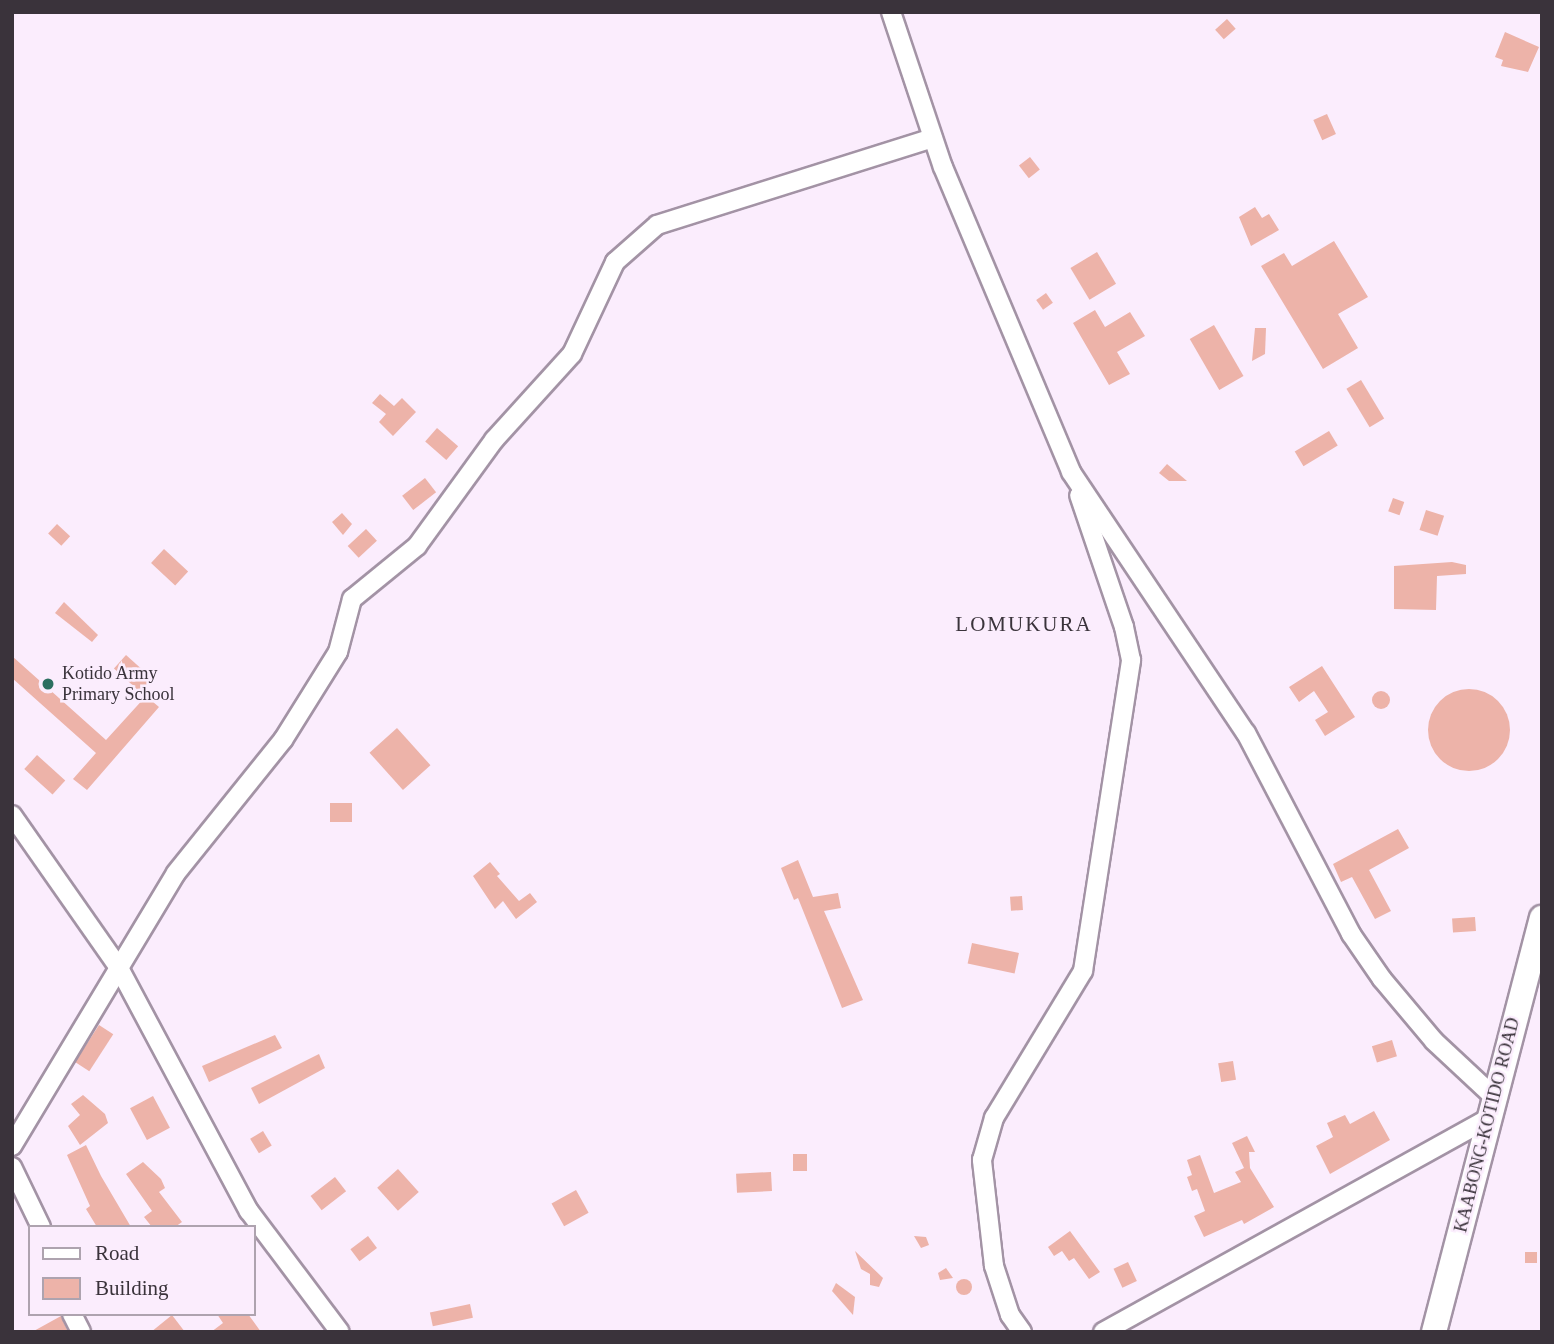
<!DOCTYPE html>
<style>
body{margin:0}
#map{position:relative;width:1554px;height:1344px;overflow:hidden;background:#fbedfd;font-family:Georgia,serif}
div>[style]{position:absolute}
.building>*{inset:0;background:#edb3a9;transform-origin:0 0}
.round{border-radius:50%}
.roads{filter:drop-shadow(2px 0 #a393a5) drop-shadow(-2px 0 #a393a5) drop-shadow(0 2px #a393a5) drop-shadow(0 -2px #a393a5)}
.street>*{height:18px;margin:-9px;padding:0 9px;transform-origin:9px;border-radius:9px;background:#fff}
.secondary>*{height:24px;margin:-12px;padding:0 12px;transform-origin:12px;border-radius:12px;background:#fff}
.dots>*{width:19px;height:19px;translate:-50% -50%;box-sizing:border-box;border:4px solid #fbedfd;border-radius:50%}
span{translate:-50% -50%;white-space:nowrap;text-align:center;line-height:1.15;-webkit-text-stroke:5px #fbedfd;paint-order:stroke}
.poi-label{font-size:18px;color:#3a333b}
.left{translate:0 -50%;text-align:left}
.street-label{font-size:18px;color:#3a333b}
.quarter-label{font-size:21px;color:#3a333b;letter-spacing:2px}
.frame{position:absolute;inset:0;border:14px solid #3a333b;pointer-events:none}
.legend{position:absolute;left:28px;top:1225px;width:228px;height:91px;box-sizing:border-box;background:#fbedfd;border:2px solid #aea3af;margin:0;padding:9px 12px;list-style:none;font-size:21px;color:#3a333b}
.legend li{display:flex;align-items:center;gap:14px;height:35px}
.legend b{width:35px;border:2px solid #aea3af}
</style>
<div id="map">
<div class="building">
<div style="left:1227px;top:19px;width:13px;height:16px;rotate:48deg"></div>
<div style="clip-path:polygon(1505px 32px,1539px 47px,1528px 72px,1501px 66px,1503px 60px,1495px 57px)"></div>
<div style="left:1327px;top:114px;width:22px;height:15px;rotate:66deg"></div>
<div style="left:1030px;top:157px;width:16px;height:14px;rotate:52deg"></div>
<div style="clip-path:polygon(1255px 207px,1262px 218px,1269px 214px,1279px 230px,1251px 246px,1239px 217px)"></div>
<div style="clip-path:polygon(1334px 241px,1368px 297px,1338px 314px,1358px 348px,1323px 369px,1261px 266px,1284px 253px,1292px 266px)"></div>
<div style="left:1097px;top:252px;width:37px;height:31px;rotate:59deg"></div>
<div style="left:1046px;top:293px;width:12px;height:12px;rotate:55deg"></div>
<div style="clip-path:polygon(1095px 310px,1105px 327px,1130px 312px,1145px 336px,1117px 352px,1130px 374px,1109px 385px,1073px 323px)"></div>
<div style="left:1214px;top:325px;width:59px;height:28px;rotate:60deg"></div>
<div style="clip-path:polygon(1255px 328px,1266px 328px,1265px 354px,1252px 361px)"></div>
<div style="left:1361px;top:380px;width:45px;height:17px;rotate:59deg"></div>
<div style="clip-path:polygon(380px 394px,394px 406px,402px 398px,416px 412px,393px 436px,379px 422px,386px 414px,372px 403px)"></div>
<div style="left:437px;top:428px;width:28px;height:18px;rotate:41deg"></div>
<div style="left:1329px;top:431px;width:17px;height:40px;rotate:59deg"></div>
<div style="clip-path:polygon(1167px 464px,1187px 481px,1169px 481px,1159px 473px)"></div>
<div style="left:425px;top:478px;width:18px;height:29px;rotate:52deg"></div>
<div style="left:1393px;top:498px;width:12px;height:14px;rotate:20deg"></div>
<div style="left:1426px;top:510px;width:19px;height:21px;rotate:18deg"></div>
<div style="clip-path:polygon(342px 513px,352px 524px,343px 535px,332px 522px)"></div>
<div style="left:57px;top:524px;width:18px;height:13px;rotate:43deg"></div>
<div style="left:366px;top:529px;width:16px;height:25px;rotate:47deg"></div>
<div style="left:164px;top:549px;width:33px;height:19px;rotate:43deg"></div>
<div style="clip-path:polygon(1452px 562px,1466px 565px,1466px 574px,1437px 576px,1436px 610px,1394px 609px,1394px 566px)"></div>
<div style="clip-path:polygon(64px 602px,98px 635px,92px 642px,55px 613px)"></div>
<div style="left:126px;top:655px;width:36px;height:18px;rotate:42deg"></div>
<div style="clip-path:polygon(12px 656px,106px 740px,146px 696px,159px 707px,87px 790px,73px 779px,96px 753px,12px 678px)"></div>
<div style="clip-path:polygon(1322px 666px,1355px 717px,1325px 736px,1315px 720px,1328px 712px,1314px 691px,1299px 702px,1289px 687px)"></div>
<div class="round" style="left:1428px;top:689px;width:82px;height:82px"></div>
<div class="round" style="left:1372px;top:691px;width:18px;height:18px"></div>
<div style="left:397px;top:728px;width:50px;height:37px;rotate:48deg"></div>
<div style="left:37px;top:755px;width:38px;height:19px;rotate:42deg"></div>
<div style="left:330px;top:803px;width:22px;height:19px"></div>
<div style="clip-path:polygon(1398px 829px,1409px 848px,1369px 870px,1391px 911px,1375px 919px,1352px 877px,1341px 882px,1333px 864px)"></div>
<div style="clip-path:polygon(798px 860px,813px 897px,838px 893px,841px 908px,824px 911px,863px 1000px,842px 1008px,798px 898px,794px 900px,781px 868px)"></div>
<div style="clip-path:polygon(490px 862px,500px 874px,497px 876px,519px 901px,530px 893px,537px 902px,516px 919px,503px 901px,495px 909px,473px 876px)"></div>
<div style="left:1022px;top:896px;width:14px;height:12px;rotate:86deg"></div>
<div style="left:1475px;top:917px;width:14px;height:23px;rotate:86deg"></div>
<div style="left:972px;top:943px;width:48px;height:21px;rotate:12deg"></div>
<div style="left:99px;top:1025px;width:17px;height:44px;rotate:33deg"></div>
<div style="clip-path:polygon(275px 1035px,282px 1048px,209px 1082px,202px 1066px)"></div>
<div style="left:1392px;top:1040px;width:17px;height:21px;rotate:73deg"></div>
<div style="clip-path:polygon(319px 1054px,325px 1068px,259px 1104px,251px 1088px)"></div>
<div style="left:1233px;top:1061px;width:19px;height:15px;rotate:81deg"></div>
<div style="clip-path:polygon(83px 1095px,105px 1114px,108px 1123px,80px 1145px,68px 1126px,80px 1115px,71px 1104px)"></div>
<div style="left:153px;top:1096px;width:36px;height:26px;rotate:62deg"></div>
<div style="clip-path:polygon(1374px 1111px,1390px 1140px,1330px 1174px,1316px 1146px,1333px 1137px,1327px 1123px,1345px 1115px,1350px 1124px)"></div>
<div style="left:263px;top:1131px;width:17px;height:15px;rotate:59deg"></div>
<div style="clip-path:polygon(1247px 1136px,1255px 1152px,1249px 1152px,1250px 1168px,1274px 1207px,1244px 1224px,1242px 1220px,1204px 1237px,1194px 1216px,1205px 1211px,1197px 1189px,1192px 1191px,1187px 1177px,1192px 1175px,1187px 1160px,1200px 1155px,1214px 1193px,1241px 1182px,1235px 1172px,1244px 1168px,1232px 1143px)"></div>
<div style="clip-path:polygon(86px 1145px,101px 1176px,131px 1227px,97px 1227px,86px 1209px,90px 1206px,67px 1155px)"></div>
<div style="left:793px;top:1154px;width:14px;height:17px"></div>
<div style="clip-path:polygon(143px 1162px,161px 1179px,165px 1188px,159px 1192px,182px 1222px,175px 1227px,152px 1227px,144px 1217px,152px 1211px,126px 1174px)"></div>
<div style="left:398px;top:1169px;width:31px;height:28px;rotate:48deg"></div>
<div style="left:771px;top:1172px;width:19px;height:35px;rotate:87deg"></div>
<div style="left:335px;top:1177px;width:18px;height:31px;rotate:52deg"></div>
<div style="left:576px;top:1190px;width:26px;height:28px;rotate:61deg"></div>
<div style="clip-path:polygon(1070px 1231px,1100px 1272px,1089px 1279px,1074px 1258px,1069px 1261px,1062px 1251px,1054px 1256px,1048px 1247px)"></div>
<div style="left:368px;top:1236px;width:15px;height:22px;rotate:53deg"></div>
<div style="clip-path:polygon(914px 1236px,926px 1237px,929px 1245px,921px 1248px)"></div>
<div style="clip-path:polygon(855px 1251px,883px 1278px,879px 1287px,870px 1285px,870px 1274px,861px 1269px)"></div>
<div style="left:1525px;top:1252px;width:12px;height:11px"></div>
<div style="left:1128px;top:1262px;width:21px;height:16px;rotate:65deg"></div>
<div style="clip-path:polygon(946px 1268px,953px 1278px,940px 1280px,938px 1273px)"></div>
<div class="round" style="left:956px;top:1279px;width:16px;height:16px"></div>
<div style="clip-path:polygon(836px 1283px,855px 1297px,853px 1315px,832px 1291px)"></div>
<div style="left:470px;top:1304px;width:14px;height:41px;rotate:78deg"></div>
<div style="clip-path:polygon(217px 1314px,248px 1314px,261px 1332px,211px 1332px,223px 1323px)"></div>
<div style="clip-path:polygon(172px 1315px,185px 1332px,151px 1332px)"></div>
<div style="clip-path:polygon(61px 1316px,68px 1332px,32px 1332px)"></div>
</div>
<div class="roads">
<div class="street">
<div style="left:891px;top:12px;width:163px;rotate:71.5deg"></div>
<div style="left:943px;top:167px;width:331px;rotate:67.2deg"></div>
<div style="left:1071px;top:472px;width:314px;rotate:56.2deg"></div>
<div style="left:1246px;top:733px;width:227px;rotate:62.4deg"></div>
<div style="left:1351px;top:934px;width:55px;rotate:55.4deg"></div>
<div style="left:1382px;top:979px;width:81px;rotate:50deg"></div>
<div style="left:1434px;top:1041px;width:81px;rotate:43deg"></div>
<div style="left:12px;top:815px;width:187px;rotate:55deg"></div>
<div style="left:119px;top:968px;width:276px;rotate:61.9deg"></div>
<div style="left:249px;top:1211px;width:151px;rotate:53.1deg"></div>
<div style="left:12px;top:1146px;width:318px;rotate:-59deg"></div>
<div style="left:176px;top:873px;width:171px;rotate:-51.2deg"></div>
<div style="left:283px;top:740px;width:104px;rotate:-58deg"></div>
<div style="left:338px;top:652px;width:55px;rotate:-75.2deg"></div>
<div style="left:352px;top:599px;width:84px;rotate:-39.2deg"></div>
<div style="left:417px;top:546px;width:131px;rotate:-54deg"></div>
<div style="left:494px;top:440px;width:116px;rotate:-47.8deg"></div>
<div style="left:572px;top:354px;width:102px;rotate:-64.9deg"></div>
<div style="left:615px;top:262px;width:56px;rotate:-41.4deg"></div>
<div style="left:657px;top:225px;width:289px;rotate:-17.5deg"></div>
<div style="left:12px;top:1167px;width:67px;rotate:64.2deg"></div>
<div style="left:72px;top:1314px;width:20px;rotate:63deg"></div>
<div style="left:1022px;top:1332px;width:21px;rotate:-125deg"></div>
<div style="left:1010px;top:1315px;width:52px;rotate:-108.1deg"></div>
<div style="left:994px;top:1266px;width:107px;rotate:-96.5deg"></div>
<div style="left:982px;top:1160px;width:44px;rotate:-74.1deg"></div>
<div style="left:994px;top:1118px;width:172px;rotate:-58.8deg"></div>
<div style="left:1083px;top:971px;width:315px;rotate:-81.2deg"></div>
<div style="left:1131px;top:660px;width:34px;rotate:-102deg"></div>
<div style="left:1124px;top:627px;width:139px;rotate:-108.8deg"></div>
<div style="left:1103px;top:1332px;width:439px;rotate:-29deg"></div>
</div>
<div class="secondary">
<div style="left:1434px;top:1332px;width:428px;rotate:-75.4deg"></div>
</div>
</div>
<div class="dots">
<div style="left:48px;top:684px;background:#2c6f60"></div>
</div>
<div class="poi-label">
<span class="left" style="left:62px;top:684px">Kotido Army<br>Primary School</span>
</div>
<div class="street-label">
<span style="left:1487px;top:1125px;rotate:-76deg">KAABONG-KOTIDO ROAD</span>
</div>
<div class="quarter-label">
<span style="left:1024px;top:624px">LOMUKURA</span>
</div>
<div class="frame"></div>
<ul class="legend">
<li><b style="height:9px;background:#fff"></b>Road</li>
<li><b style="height:19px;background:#edb3a9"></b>Building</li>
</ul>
</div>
